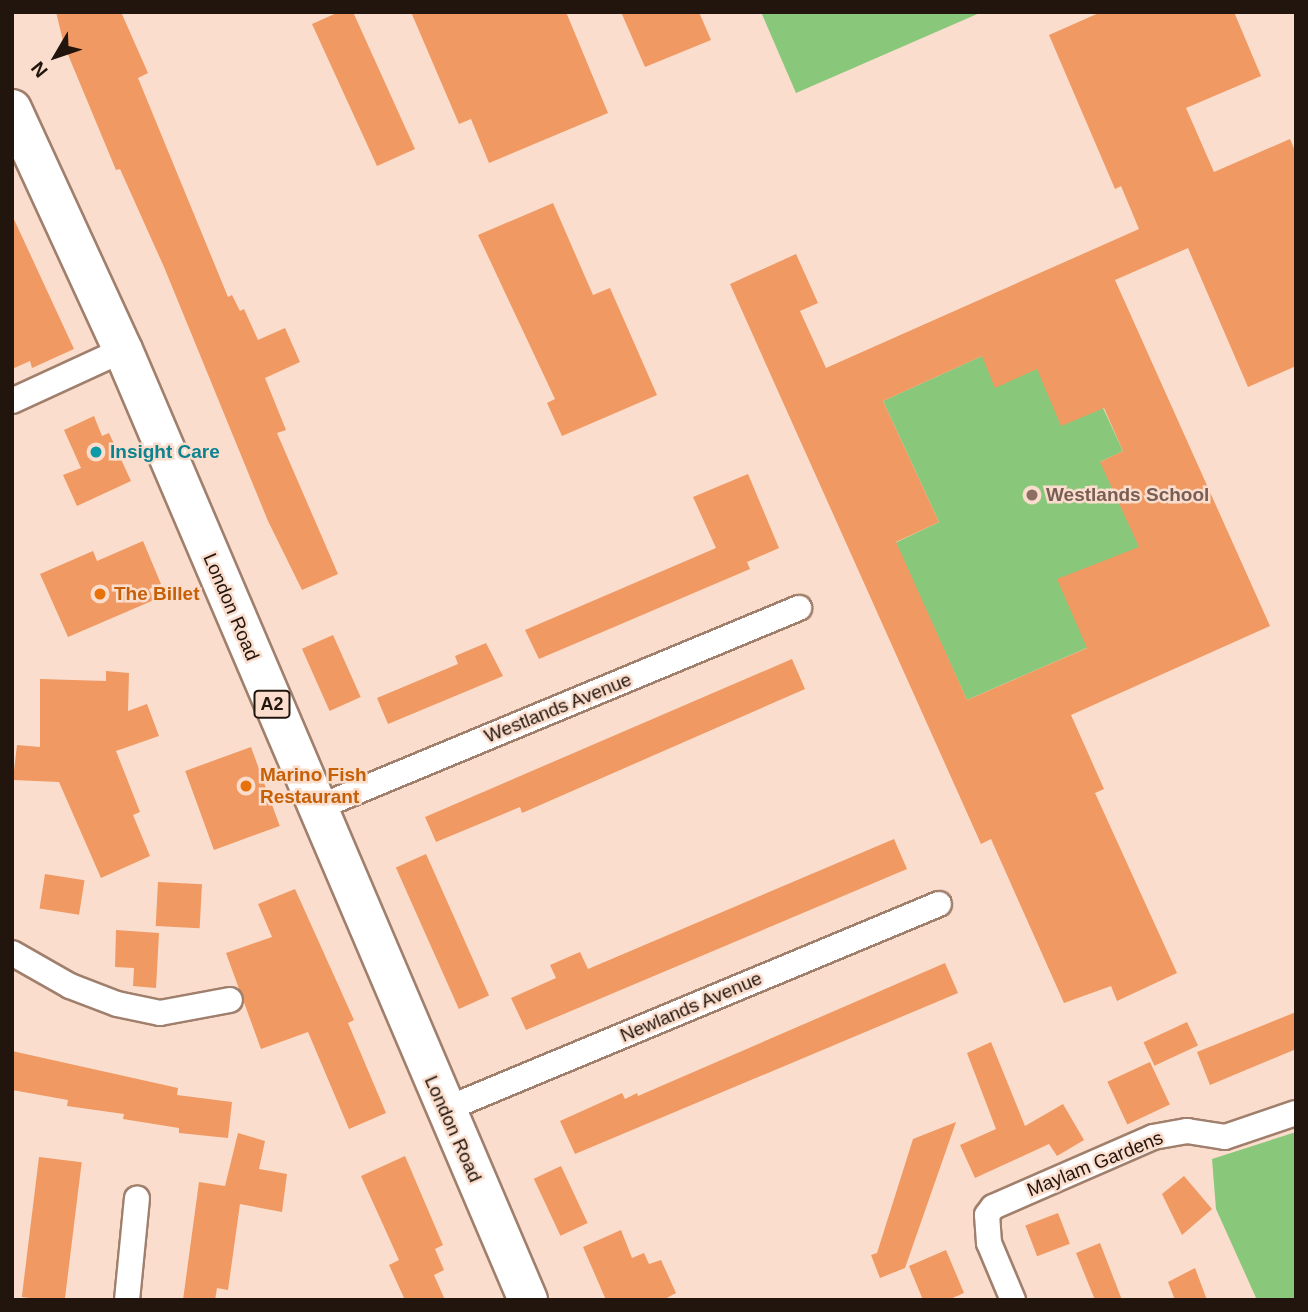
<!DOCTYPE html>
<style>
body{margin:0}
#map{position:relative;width:1308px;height:1312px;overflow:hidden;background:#faddcc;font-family:Arial,sans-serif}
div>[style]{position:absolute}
.green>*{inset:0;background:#89c87b}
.building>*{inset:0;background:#f09962;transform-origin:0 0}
.roads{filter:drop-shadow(2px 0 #a07f6c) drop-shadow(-2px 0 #a07f6c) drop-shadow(0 2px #a07f6c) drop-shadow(0 -2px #a07f6c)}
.minor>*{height:24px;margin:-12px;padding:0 12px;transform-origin:12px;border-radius:12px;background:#fff}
.primary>*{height:38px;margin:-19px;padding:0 19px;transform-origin:19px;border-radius:19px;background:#fff}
.dots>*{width:19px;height:19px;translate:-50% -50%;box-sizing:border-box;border:4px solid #faddcc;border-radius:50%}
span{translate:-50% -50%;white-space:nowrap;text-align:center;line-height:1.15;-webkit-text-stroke:5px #faddcc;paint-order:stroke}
.shield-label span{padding:2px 5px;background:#faddcc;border:2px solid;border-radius:5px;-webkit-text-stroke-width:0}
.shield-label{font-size:18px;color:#21150d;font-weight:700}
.culture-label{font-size:19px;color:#0d838f;font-weight:700}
.left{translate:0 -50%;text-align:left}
.education-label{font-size:19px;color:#785e54;font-weight:700}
.food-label{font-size:19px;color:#c56008;font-weight:700}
.street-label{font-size:19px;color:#21150d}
.frame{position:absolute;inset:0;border:14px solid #21150d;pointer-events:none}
.north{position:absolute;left:21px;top:21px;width:70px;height:70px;-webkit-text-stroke:5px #faddcc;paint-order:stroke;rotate:231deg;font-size:19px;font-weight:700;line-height:28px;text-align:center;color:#21150d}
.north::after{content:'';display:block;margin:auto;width:24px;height:32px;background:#21150d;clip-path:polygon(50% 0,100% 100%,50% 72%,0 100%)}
</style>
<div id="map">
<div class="green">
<div style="clip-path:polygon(761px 12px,982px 12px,796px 93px)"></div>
<div style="clip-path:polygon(1089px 307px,1091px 382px,1123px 451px,1100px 462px,1208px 595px,967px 700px,895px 543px,939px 522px,883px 401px)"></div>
<div style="clip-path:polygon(1296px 1132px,1296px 1300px,1257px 1300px,1216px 1209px,1212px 1159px)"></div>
</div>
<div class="building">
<div style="clip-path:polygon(56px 12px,121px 12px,148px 73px,138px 78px,228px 297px,232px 295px,240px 311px,244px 309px,258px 340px,285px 328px,300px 362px,265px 378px,286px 430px,277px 433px,338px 574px,302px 590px,268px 521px,164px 267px,120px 169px,116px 170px,64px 45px)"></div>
<div style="clip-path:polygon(339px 12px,353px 12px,415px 149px,377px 166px,312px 24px)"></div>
<div style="clip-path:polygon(411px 12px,566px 12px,608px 113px,489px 163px,471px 119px,459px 124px)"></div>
<div style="clip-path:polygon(621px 12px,699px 12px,711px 40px,645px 67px)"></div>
<div style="clip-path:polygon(evenodd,1101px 12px,1234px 12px,1261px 76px,1186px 108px,1214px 172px,1290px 139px,1296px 153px,1296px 366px,1248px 387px,1188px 248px,1115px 280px,1270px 626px,1071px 715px,1104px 789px,1095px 793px,1177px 973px,1117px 1001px,1111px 986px,1064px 1003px,991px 839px,981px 844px,730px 284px,796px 254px,818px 303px,800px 311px,826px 368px,1139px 229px,1121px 186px,1115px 189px,1049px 35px,1101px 12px,982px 356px,995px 388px,1037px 369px,1061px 426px,1104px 408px,1123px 451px,1100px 462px,1139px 547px,1057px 579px,1087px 648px,967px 700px,896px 542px,939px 522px,883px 401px,982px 356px)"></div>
<div style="clip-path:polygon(553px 203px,593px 295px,610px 288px,657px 395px,562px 436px,547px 403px,555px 399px,478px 235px)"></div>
<div style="clip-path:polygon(12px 215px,74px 349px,32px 368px,30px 361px,12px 369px)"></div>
<div style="clip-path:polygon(94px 416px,102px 436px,109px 433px,131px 481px,77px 506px,63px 475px,81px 468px,64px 430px)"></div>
<div style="clip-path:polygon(748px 474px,779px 548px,747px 562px,750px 569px,539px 659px,525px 630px,716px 548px,693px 497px)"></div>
<div style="clip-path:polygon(143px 541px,161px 584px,149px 589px,154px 600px,68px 637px,40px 574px,93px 551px,97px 561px)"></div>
<div style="left:333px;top:635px;width:68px;height:34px;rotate:66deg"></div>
<div style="clip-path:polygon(486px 643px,503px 676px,388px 724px,377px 698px,458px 664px,455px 656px)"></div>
<div style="clip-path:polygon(792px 659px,805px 689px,522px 813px,520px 807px,436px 842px,425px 817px)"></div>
<div style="clip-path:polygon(106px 671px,129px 673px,128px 711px,147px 704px,159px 736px,116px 751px,140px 812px,133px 815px,150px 856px,101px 878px,59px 782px,13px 780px,17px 745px,40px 747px,40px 679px,106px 681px)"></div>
<div style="left:251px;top:747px;width:84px;height:70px;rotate:70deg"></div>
<div style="clip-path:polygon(894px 839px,907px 869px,526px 1030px,511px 998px,556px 978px,550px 965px,580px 952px,588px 969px)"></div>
<div style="left:426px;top:854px;width:155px;height:33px;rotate:66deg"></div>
<div style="left:45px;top:874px;width:40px;height:35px;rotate:9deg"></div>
<div style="left:158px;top:882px;width:44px;height:44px;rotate:3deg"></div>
<div style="clip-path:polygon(295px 889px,354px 1020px,348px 1023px,386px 1113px,349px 1129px,308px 1032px,261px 1049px,226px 953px,272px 937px,258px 904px)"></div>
<div style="clip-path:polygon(116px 930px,159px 933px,156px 988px,133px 986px,134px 968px,115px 967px)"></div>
<div style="clip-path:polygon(945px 963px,958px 993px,575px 1154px,560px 1121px,622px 1093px,625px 1099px,637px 1093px,638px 1096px)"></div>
<div style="clip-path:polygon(1296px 1012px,1296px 1049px,1210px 1085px,1197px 1052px)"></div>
<div style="left:1187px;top:1022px;width:26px;height:48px;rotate:65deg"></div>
<div style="clip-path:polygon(991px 1042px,1025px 1126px,1063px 1104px,1084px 1140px,1057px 1156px,1049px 1144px,975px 1178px,960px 1145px,996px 1129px,967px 1053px)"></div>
<div style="clip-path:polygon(12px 1051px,178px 1088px,177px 1095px,232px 1102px,228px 1138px,179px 1133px,179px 1128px,123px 1119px,124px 1114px,67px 1106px,68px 1100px,12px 1090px)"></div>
<div style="left:1150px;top:1062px;width:47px;height:47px;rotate:65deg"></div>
<div style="clip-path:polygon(956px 1122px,905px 1268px,880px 1278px,871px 1255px,877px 1253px,913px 1139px)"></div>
<div style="clip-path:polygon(238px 1133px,265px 1141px,259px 1169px,287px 1174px,282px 1212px,240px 1204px,228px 1290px,217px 1288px,215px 1300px,183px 1300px,199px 1182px,225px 1186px)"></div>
<div style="clip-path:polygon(405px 1156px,443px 1245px,435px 1249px,444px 1270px,434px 1275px,445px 1300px,405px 1300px,389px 1265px,399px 1260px,361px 1176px)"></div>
<div style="left:39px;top:1157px;width:43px;height:141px;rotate:7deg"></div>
<div style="left:561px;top:1166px;width:63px;height:30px;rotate:65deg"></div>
<div style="clip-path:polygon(1184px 1176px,1212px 1209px,1182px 1235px,1162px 1194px)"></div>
<div style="left:1058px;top:1213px;width:33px;height:35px;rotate:69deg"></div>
<div style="clip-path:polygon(621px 1230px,632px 1258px,644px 1253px,649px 1264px,661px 1260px,676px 1293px,663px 1300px,606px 1300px,583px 1247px)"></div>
<div style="clip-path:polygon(1100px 1243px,1122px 1300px,1095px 1300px,1076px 1253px)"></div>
<div style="clip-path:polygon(946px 1250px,964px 1293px,948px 1300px,923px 1300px,909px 1266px)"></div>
<div style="clip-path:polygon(1195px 1268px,1207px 1300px,1175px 1300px,1168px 1282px)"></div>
</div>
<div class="roads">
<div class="minor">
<div style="left:12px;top:401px;width:122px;rotate:-24.7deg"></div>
<div style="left:317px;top:808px;width:522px;rotate:-22.54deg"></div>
<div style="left:12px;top:953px;width:67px;rotate:29.6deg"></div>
<div style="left:70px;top:986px;width:50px;rotate:21deg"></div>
<div style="left:117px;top:1004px;width:44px;rotate:11.8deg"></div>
<div style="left:160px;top:1013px;width:71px;rotate:-10.5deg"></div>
<div style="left:444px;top:1110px;width:536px;rotate:-22.6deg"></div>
<div style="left:127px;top:1300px;width:102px;rotate:-84.4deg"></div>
<div style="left:1013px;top:1300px;width:62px;rotate:-112.8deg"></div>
<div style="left:989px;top:1243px;width:28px;rotate:-94deg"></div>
<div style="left:987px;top:1215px;width:10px;rotate:-53deg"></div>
<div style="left:993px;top:1207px;width:175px;rotate:-23.6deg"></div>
<div style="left:1153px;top:1137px;width:35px;rotate:-10deg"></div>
<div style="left:1187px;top:1131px;width:38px;rotate:9deg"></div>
<div style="left:1225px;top:1137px;width:75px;rotate:-18.7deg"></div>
</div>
<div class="primary">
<div style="left:12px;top:109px;width:265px;rotate:65.3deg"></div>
<div style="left:123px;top:350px;width:1033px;rotate:66.91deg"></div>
</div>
</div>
<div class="dots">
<div style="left:96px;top:452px;background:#0f9aa8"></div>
<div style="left:1032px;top:495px;background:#8d6e63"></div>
<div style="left:100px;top:594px;background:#e8710a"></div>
<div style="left:246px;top:786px;background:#e8710a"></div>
</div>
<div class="shield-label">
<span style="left:272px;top:704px">A2</span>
</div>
<div class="culture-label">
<span class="left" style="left:110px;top:452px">Insight Care</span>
</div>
<div class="education-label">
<span class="left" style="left:1046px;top:495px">Westlands School</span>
</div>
<div class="food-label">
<span class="left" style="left:114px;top:594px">The Billet</span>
<span class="left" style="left:260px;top:786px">Marino Fish<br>Restaurant</span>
</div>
<div class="street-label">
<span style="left:231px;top:607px;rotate:67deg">London Road</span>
<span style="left:558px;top:708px;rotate:-22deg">Westlands Avenue</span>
<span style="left:691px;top:1007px;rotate:-23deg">Newlands Avenue</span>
<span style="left:453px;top:1129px;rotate:66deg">London Road</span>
<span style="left:1095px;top:1164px;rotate:-22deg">Maylam Gardens</span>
</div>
<div class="frame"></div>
<div class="north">N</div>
</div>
